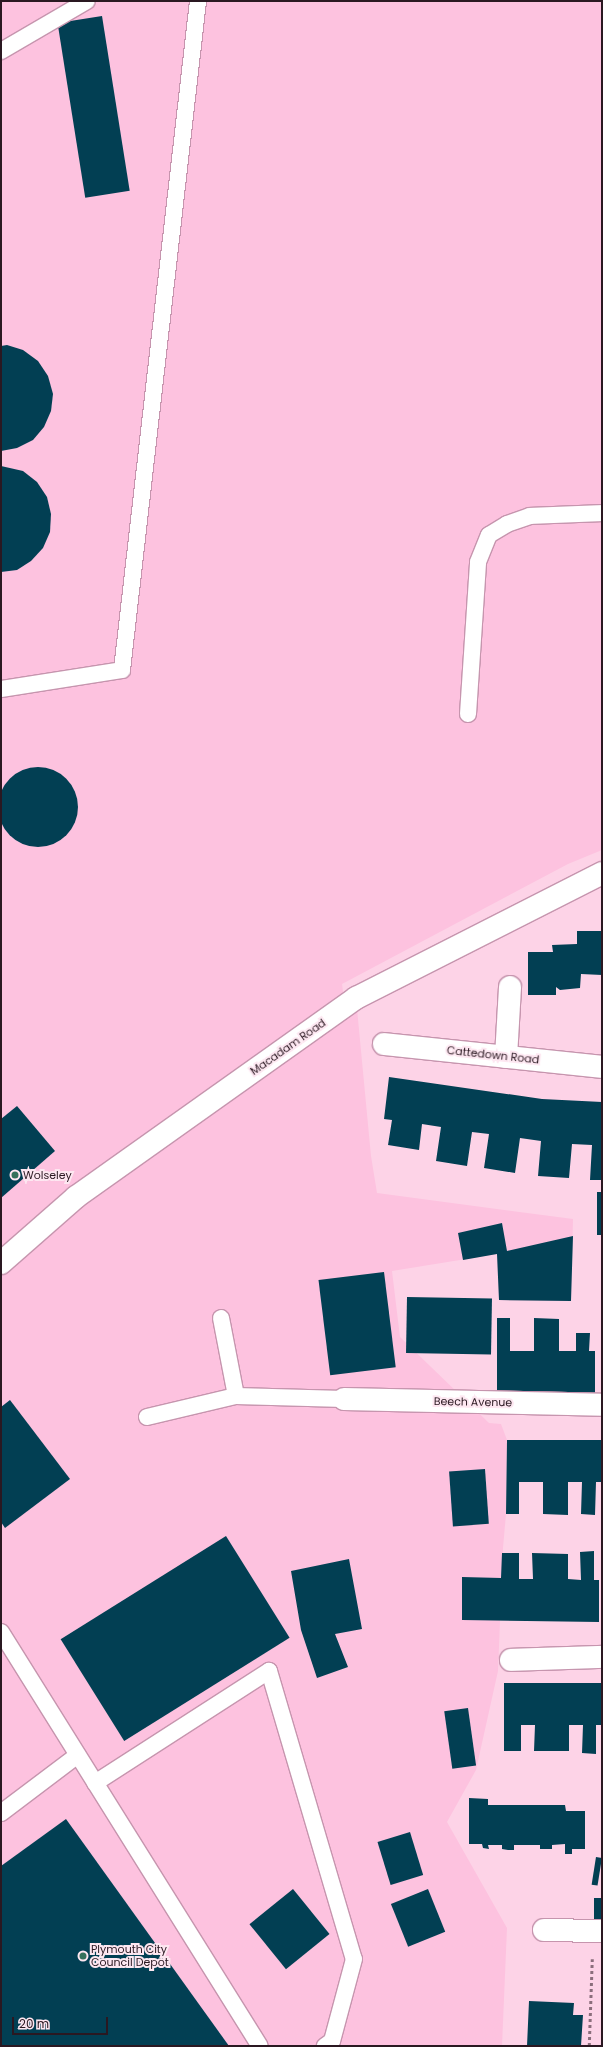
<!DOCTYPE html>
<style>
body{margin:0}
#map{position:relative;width:603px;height:2047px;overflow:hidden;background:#fdd3e7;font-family:Poppins,sans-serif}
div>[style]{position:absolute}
.built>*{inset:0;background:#fdc2df}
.building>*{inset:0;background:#023f53;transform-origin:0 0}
.round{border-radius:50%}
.path>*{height:2.5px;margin-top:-1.25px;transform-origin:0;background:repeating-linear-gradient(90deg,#8b6e7c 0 3px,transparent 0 6px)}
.roads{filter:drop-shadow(1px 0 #c695ae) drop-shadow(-1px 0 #c695ae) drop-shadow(0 1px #c695ae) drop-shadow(0 -1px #c695ae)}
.lane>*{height:16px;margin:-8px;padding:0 8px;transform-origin:8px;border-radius:8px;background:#fff}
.street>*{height:22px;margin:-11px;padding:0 11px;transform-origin:11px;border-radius:11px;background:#fff}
.secondary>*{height:22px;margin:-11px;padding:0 11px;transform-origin:11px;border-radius:11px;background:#fff}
.dots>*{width:11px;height:11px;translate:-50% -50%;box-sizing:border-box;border:2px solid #fde7f1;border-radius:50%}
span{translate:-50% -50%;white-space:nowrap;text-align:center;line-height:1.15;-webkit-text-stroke:4px #fde7f1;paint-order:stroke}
.street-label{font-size:11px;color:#2a1821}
.poi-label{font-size:11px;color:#2a1821}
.left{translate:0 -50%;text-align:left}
.frame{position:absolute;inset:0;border:2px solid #2a1821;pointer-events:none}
.scale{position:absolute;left:12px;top:2017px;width:96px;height:18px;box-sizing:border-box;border:2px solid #2a1821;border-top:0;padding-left:5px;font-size:12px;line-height:14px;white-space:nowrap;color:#2a1821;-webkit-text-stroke:3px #fde7f1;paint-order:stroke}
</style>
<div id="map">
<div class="built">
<div style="clip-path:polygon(1px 1px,602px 1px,602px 850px,568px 864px,342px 984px,345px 1006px,356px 998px,371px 1156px,377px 1193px,573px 1219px,571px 1301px,499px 1300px,497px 1254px,392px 1271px,400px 1337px,489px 1423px,501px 1424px,507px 1440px,506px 1514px,503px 1548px,498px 1671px,476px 1770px,447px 1822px,507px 1928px,502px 2046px,1px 2046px)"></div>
</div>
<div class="building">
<div style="left:102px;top:16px;width:177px;height:45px;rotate:81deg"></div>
<div style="clip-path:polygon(7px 345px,23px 350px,38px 361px,48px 376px,53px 394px,51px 411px,44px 427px,33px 440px,17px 448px,1px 451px,1px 346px)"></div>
<div style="clip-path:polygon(1px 466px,23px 471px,37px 482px,47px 497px,51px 514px,50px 532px,43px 548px,31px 561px,17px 570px,1px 572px)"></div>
<div class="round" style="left:-2px;top:767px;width:80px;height:80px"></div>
<div style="clip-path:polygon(577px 931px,602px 931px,602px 975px,581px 974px,580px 988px,560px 990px,556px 987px,556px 995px,528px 995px,528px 952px,553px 952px,552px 945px,577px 944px)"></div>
<div style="clip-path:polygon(389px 1077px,542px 1099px,602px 1102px,602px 1180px,590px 1180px,592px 1145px,572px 1144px,569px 1178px,538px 1176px,541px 1141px,520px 1138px,515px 1173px,484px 1168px,489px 1134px,472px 1132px,467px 1166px,436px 1161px,441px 1127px,422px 1124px,419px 1150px,388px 1145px,392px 1120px,384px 1119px)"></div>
<div style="clip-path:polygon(17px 1106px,55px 1151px,1px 1198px,1px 1119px)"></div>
<div style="left:597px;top:1192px;width:5px;height:43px"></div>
<div style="clip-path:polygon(502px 1223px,507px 1251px,573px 1236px,571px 1301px,499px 1300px,497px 1254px,463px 1260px,458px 1233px)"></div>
<div style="left:384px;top:1272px;width:96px;height:66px;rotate:83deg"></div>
<div style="left:407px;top:1297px;width:85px;height:56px;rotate:1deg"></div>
<div style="clip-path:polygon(497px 1318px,510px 1318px,510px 1351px,534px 1351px,534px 1318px,559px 1319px,559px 1351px,576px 1351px,576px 1333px,590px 1333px,589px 1351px,595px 1351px,595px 1393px,497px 1392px)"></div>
<div style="clip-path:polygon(10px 1400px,70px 1479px,5px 1528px,1px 1522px,1px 1407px)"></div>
<div style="clip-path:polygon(507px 1440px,602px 1440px,602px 1482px,596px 1482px,595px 1515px,581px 1514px,582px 1482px,568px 1482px,568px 1515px,543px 1514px,543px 1482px,519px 1482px,519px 1514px,506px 1514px)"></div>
<div style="left:485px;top:1469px;width:55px;height:36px;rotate:86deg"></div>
<div style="left:226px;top:1536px;width:120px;height:195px;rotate:58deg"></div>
<div style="clip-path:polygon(594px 1551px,594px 1580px,599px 1580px,599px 1622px,462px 1620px,462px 1577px,501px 1578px,502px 1553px,519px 1553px,519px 1579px,533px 1579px,532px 1553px,568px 1554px,568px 1579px,581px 1580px,580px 1552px)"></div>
<div style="clip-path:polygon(349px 1559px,362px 1629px,335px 1634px,348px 1667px,317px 1678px,301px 1630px,291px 1571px)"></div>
<div style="clip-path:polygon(504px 1683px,602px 1683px,601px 1725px,596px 1725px,596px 1754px,582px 1753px,583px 1725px,569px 1725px,569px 1751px,534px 1751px,535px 1725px,521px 1725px,521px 1751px,504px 1751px)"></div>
<div style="left:468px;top:1708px;width:58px;height:24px;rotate:82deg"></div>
<div style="clip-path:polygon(469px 1798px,488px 1799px,488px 1805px,565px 1805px,566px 1811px,585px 1811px,585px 1849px,572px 1849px,572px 1854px,565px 1854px,565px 1844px,552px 1845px,552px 1849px,540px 1849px,540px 1845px,514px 1845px,514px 1850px,508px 1850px,502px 1849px,502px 1845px,488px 1845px,489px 1849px,483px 1848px,482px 1844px,469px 1844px)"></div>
<div style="clip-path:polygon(66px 1819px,229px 2046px,1px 2046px,1px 1866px)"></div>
<div style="left:410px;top:1832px;width:45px;height:34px;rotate:73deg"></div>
<div style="left:596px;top:1857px;width:6px;height:28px;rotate:9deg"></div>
<div style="left:293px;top:1889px;width:58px;height:56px;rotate:51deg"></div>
<div style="left:428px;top:1889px;width:46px;height:40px;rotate:68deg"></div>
<div style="left:594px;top:1898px;width:8px;height:26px"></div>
<div style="clip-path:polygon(529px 2001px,574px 2003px,573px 2015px,583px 2015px,581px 2046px,527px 2046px)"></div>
</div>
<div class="path">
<div style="left:589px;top:2046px;width:87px;rotate:-88deg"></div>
</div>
<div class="roads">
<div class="lane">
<div style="left:1px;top:51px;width:99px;rotate:-30.2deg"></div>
<div style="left:1px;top:689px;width:122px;rotate:-8.9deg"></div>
<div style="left:122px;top:670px;width:673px;rotate:-83.52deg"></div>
<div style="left:468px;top:714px;width:152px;rotate:-86.2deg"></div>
<div style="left:478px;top:562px;width:29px;rotate:-68deg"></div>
<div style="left:489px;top:535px;width:21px;rotate:-31deg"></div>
<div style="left:507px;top:524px;width:24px;rotate:-19deg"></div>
<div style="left:530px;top:516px;width:72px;rotate:-2.4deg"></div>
<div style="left:221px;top:1318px;width:79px;rotate:79.1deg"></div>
<div style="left:147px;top:1417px;width:91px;rotate:-13.3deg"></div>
<div style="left:236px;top:1396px;width:108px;rotate:1.6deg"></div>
<div style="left:1px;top:1632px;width:488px;rotate:58deg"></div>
<div style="left:95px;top:1783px;width:207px;rotate:-32.8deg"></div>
<div style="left:269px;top:1671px;width:300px;rotate:73.6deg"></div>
<div style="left:354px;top:1959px;width:85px;rotate:105deg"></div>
<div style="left:332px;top:2041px;width:9px;rotate:144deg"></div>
<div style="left:1px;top:1813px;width:96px;rotate:-37deg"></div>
</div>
<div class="street">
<div style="left:384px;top:1044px;width:219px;rotate:6deg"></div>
<div style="left:506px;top:1057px;width:70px;rotate:-86.7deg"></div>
<div style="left:344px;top:1399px;width:258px;rotate:1.3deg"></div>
<div style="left:511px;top:1660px;width:91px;rotate:-1.9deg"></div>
<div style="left:544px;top:1930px;width:58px;rotate:1deg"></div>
</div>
<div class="secondary">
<div style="left:1px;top:1263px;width:100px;rotate:-41.3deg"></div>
<div style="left:76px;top:1197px;width:344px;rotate:-35.4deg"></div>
<div style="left:356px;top:998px;width:276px;rotate:-26.9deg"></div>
</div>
</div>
<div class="dots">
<div style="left:15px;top:1175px;background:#35715b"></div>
<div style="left:83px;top:1956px;background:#35715b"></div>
</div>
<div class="street-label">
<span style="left:288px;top:1047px;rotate:-35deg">Macadam Road</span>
<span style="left:493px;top:1055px;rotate:6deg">Cattedown Road</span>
<span style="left:473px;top:1402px;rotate:1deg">Beech Avenue</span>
</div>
<div class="poi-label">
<span class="left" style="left:23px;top:1175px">Wolseley</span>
<span class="left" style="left:91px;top:1956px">Plymouth City<br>Council Depot</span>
</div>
<div class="frame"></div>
<div class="scale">20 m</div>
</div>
